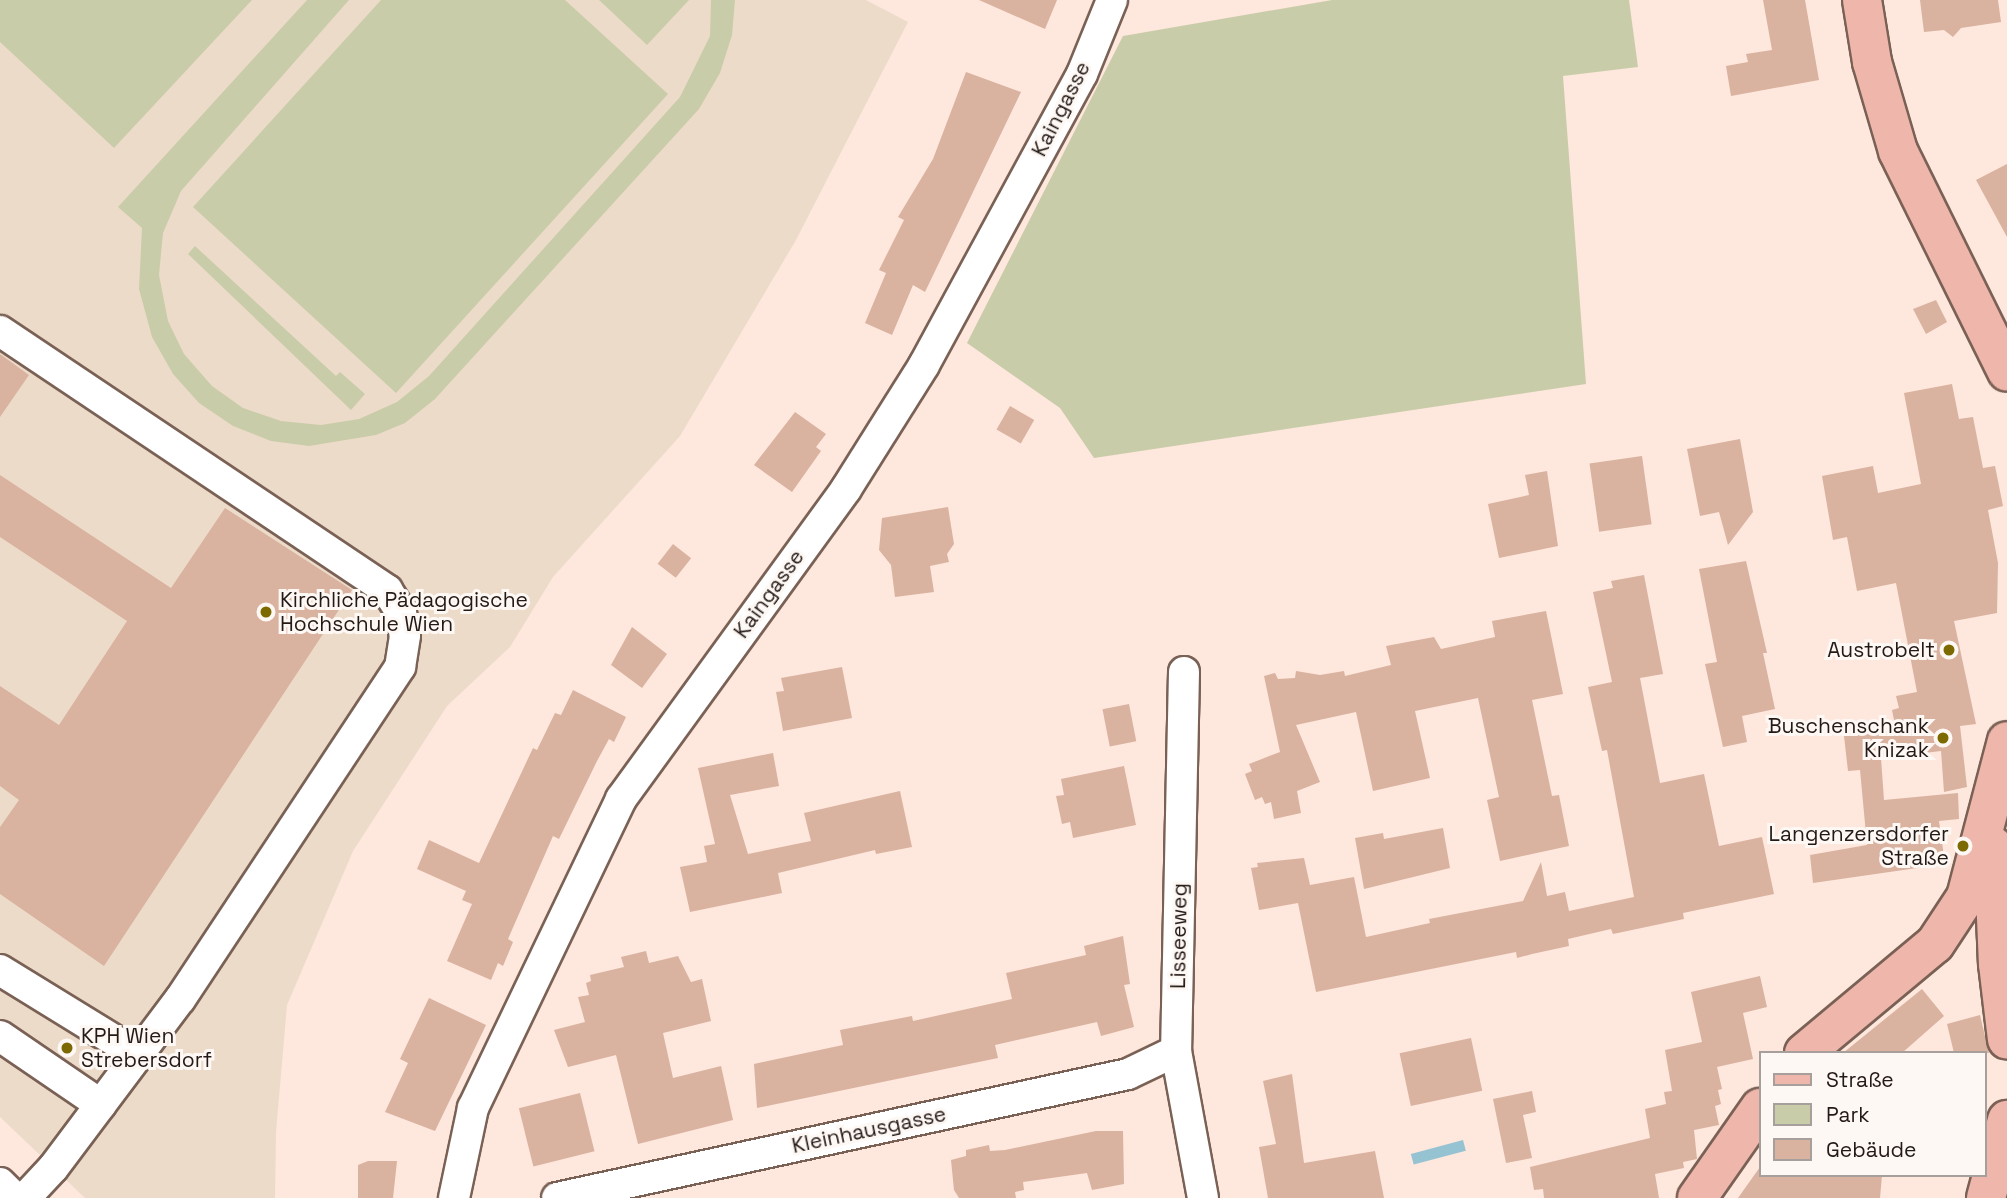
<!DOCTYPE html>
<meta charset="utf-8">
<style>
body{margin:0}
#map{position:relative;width:2007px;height:1198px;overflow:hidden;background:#fee7dc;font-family:"Space Grotesk",sans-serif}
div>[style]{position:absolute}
.education>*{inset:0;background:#eddbca}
.green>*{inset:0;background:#c9cca9}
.water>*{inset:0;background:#95c3d2;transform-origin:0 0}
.building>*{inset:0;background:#dab2a0;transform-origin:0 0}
.roads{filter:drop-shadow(2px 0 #7a6155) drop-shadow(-2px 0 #7a6155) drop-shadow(0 2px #7a6155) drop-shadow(0 -2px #7a6155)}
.minor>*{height:30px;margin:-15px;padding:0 15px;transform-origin:15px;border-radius:15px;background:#fff}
.major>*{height:38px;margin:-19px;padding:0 19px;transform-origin:19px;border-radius:19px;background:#efb6ab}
.dots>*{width:19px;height:19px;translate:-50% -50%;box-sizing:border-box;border:4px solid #fef8f5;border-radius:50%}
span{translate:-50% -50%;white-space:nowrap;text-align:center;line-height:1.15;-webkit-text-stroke:6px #fef8f5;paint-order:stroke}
.street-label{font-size:21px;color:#231915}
.poi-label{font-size:21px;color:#231915}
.left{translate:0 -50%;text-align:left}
.right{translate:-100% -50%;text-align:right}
.legend{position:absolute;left:1759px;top:1051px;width:228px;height:126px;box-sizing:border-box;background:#fef8f5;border:2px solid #a69f9b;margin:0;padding:9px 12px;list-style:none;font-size:21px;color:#231915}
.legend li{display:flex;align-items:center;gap:14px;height:35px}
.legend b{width:35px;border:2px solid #a69f9b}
</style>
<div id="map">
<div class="education">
<div style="clip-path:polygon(0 0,866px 0,908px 22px,796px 240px,680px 436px,553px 577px,510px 647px,447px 706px,353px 851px,287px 1005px,276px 1132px,275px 1198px,85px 1198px,0 1117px)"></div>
</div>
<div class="green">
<div style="clip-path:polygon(0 0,252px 0,114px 148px,0 42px)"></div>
<div style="clip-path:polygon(307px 0,349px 0,181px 191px,163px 233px,159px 275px,168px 321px,184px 354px,212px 386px,243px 408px,281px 421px,321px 425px,359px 419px,397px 402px,429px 376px,680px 97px,710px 36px,711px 0,735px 0,732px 35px,720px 73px,699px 109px,435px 399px,405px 423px,376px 435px,309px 446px,271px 441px,233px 426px,199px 403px,173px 374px,152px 337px,139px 289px,142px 228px,118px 207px)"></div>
<div style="clip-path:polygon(381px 0,565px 0,668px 94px,396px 393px,193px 207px)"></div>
<div style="clip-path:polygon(599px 0,689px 0,647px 45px)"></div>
<div style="clip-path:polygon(1332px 0,1629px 0,1638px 67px,1563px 76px,1586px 384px,1094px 458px,1060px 408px,967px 343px,1123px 36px)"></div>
<div style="clip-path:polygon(195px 246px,336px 376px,340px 372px,365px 394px,351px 410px,188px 254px)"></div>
</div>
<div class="water">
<div style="left:1463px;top:1140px;width:11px;height:54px;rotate:75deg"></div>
</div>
<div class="building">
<div style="clip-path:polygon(979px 0,1057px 0,1045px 29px)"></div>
<div style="clip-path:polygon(1763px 0,1805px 0,1819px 80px,1731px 96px,1726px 66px,1748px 62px,1746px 54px,1772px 50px)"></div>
<div style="clip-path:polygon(1920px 0,1998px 0,2001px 22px,1961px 28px,1953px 37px,1944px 30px,1924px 32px)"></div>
<div style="clip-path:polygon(966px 72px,1021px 92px,925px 292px,913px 285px,892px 335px,865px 323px,886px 273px,879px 270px,904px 220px,898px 217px,933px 159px)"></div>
<div style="clip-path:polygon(2007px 164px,2007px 237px,1976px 180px)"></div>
<div style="clip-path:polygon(1936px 300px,1947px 322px,1926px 334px,1913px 309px)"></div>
<div style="clip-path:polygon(0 354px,29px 375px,0 417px)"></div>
<div style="clip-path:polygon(1952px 384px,1959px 419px,1973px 417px,1983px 468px,1995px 466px,2003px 506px,1988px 510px,1998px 563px,1997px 613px,1954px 621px,1976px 724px,1960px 726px,1967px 787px,1944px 792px,1941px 751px,1881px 758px,1884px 800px,1958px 793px,1959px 819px,1939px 821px,1945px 864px,1813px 883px,1810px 855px,1867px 845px,1860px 770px,1848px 771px,1844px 736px,1896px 730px,1892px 710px,1899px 708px,1896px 696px,1917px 692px,1896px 583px,1857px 591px,1847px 537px,1833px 540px,1822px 476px,1873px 466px,1878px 493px,1921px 484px,1904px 393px)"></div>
<div style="left:1010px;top:406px;width:28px;height:27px;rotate:30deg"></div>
<div style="clip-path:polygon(795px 412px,826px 434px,816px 447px,821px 451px,792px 492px,754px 465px)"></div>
<div style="clip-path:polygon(1740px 439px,1753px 512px,1728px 545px,1719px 512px,1700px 516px,1687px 449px)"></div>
<div style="left:1642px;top:456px;width:69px;height:53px;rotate:82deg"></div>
<div style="clip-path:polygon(1547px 471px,1558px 546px,1499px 558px,1488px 504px,1529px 495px,1525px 475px)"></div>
<div style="clip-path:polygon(0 475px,171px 588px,225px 508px,352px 590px,104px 966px,0 894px,0 827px,19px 800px,0 786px,0 686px,59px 725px,127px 621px,0 537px)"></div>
<div style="clip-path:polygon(948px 507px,954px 544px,947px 554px,949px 562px,930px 566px,934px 592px,895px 597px,891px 565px,879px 550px,882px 518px)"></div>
<div style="left:673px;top:544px;width:23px;height:25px;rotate:38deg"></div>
<div style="clip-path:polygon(1746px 561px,1767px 653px,1763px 653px,1775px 709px,1742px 716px,1747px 742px,1723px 747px,1705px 664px,1717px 662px,1699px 569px)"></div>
<div style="clip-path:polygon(1644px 575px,1663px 674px,1640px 678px,1660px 783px,1704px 774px,1719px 846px,1762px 837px,1774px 894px,1683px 913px,1684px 919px,1613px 934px,1611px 929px,1568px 939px,1569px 946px,1532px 954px,1517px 958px,1516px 952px,1316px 992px,1298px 903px,1259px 910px,1251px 868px,1258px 867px,1257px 863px,1304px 858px,1310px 885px,1354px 877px,1366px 937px,1430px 923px,1429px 919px,1523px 901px,1541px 862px,1547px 896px,1565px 892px,1569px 911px,1634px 897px,1607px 750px,1602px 751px,1588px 687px,1612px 682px,1593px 592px,1613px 588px,1611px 581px)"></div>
<div style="clip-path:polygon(1546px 611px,1563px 694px,1532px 700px,1552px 796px,1559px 795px,1569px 846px,1500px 861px,1487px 800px,1499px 797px,1478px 698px,1415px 711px,1430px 778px,1373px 791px,1356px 712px,1296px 725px,1320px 782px,1297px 791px,1301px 813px,1274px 819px,1271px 802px,1265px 804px,1262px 797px,1255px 800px,1245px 774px,1252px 771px,1249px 764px,1280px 752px,1264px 676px,1275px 673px,1278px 679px,1295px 678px,1296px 671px,1320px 675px,1344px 671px,1345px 676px,1391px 665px,1386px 646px,1434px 637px,1441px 649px,1495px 637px,1492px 621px)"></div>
<div style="clip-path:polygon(632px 627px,667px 654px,642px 688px,611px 665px)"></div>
<div style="clip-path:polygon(842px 667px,852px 718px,783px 731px,776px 692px,784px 691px,781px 678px)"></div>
<div style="clip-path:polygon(573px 690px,626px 717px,614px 742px,609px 739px,597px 761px,559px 839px,553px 836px,508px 939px,513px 942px,503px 966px,498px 963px,491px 980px,447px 961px,472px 904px,462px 900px,466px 891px,417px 869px,429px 840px,479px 863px,533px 748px,537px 750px,555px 713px,561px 715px)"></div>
<div style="left:1129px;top:704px;width:38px;height:27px;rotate:79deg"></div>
<div style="clip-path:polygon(773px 753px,779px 786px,730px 795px,748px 854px,811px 841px,804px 813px,900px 791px,912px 847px,876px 854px,875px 850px,778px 873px,782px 893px,690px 912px,680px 867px,707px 862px,704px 846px,715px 844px,698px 768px)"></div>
<div style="clip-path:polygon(1124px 766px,1136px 825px,1073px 838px,1070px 822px,1062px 824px,1056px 796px,1064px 795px,1061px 779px)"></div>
<div style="clip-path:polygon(1443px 828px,1450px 868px,1364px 889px,1355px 838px,1383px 833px,1384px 839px)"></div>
<div style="clip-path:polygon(1123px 936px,1130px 984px,1124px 985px,1134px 1027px,1101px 1036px,1097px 1022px,995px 1045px,998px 1058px,757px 1108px,754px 1064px,843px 1045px,840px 1030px,912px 1016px,913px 1021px,1012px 999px,1006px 973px,1086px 955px,1084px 946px)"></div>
<div style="clip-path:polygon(646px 951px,649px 963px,678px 956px,691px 982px,702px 979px,711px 1021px,663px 1033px,673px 1078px,721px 1066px,733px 1120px,638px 1144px,616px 1055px,568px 1067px,554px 1030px,585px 1022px,578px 997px,589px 995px,586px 983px,591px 981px,590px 975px,624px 967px,621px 957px)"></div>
<div style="clip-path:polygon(1760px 976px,1767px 1007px,1743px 1013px,1753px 1059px,1717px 1067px,1722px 1089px,1718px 1090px,1721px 1104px,1715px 1106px,1719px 1125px,1694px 1130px,1697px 1159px,1683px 1162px,1684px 1168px,1655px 1174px,1659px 1198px,1544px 1198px,1543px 1189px,1534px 1190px,1530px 1167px,1650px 1138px,1645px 1109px,1666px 1104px,1664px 1092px,1672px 1091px,1665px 1050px,1702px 1042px,1691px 992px)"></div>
<div style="clip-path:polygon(1922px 989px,1944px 1016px,1902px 1053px,1843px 1053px)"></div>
<div style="clip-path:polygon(429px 998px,486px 1025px,435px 1131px,385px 1112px,408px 1063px,400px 1059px)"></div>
<div style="clip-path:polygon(1980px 1015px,1989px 1053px,1954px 1053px,1947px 1024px)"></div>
<div style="left:1471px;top:1038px;width:54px;height:73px;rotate:78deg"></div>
<div style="clip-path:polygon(1292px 1074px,1304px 1163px,1375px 1151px,1384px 1198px,1268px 1198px,1259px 1147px,1276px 1144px,1263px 1081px)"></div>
<div style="clip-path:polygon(1532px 1091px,1536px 1112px,1523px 1115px,1532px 1158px,1506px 1163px,1493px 1099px)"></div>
<div style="left:580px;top:1093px;width:60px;height:63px;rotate:76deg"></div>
<div style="clip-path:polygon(1096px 1131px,1123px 1131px,1124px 1184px,1092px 1190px,1087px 1173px,1023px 1182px,1024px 1190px,1015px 1192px,1016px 1198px,959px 1198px,954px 1190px,951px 1160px,966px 1156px,966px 1150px,989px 1145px,990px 1151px,1005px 1150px)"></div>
<div style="clip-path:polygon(368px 1161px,397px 1161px,393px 1198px,358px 1198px,358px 1165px)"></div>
<div style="clip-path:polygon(1760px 1167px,1760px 1175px,1882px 1175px,1880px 1198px,1738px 1198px)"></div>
</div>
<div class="roads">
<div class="minor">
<div style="left:0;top:331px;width:466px;rotate:33.8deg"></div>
<div style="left:387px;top:590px;width:26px;rotate:58deg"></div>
<div style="left:401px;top:612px;width:24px;rotate:81deg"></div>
<div style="left:405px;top:636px;width:31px;rotate:99deg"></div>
<div style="left:400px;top:667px;width:398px;rotate:123.5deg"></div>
<div style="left:180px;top:999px;width:211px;rotate:126.9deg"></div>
<div style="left:53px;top:1168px;width:41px;rotate:133deg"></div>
<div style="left:1184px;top:672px;width:379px;rotate:91.2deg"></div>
<div style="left:1176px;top:1051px;width:149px;rotate:79.6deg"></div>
<div style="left:0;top:970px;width:162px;rotate:31.6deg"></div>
<div style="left:0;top:1036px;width:122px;rotate:34.3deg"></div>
<div style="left:0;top:1183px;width:21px;rotate:45deg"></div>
<div style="left:454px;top:1198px;width:92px;rotate:-78.1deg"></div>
<div style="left:473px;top:1108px;width:343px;rotate:-64.4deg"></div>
<div style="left:621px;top:799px;width:383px;rotate:-54deg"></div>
<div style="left:846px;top:489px;width:146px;rotate:-57.8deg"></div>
<div style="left:924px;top:365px;width:331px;rotate:-61.5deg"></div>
<div style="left:1082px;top:74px;width:80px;rotate:-67.9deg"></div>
<div style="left:557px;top:1198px;width:584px;rotate:-12.25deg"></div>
<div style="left:1128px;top:1074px;width:53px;rotate:-25.6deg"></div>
</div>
<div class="major">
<div style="left:1862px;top:0;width:63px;rotate:80.8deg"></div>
<div style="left:1872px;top:62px;width:93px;rotate:73.7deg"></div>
<div style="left:1898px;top:151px;width:246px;rotate:63.7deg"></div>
<div style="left:1993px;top:846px;width:118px;rotate:87.6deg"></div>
<div style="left:1998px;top:964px;width:76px;rotate:83.2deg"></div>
<div style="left:1804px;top:1053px;width:170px;rotate:-39.8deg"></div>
<div style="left:1935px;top:944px;width:56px;rotate:-56.6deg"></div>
<div style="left:1966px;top:897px;width:161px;rotate:-75.3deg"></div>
<div style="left:1697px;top:1198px;width:110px;rotate:-55deg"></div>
<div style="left:1986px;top:1198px;width:81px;rotate:-74.9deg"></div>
</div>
</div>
<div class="dots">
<div style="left:266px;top:612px;background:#7c6900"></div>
<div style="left:1949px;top:650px;background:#7c6900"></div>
<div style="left:1943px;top:738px;background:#7c6900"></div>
<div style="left:1963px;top:846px;background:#7c6900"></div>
<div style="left:67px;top:1048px;background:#7c6900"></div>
</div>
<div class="street-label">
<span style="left:1061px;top:109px;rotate:-63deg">Kaingasse</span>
<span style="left:769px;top:594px;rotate:-54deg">Kaingasse</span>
<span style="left:1179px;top:936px;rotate:-89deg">Lisseeweg</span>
<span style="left:869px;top:1130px;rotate:-12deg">Kleinhausgasse</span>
</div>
<div class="poi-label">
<span class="left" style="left:280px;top:612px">Kirchliche Pädagogische<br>Hochschule Wien</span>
<span class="right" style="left:1935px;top:650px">Austrobelt</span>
<span class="right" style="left:1929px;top:738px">Buschenschank<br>Knizak</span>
<span class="right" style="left:1949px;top:846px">Langenzersdorfer<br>Straße</span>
<span class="left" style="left:81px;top:1048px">KPH Wien<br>Strebersdorf</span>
</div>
<ul class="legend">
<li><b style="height:9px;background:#efb6ab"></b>Straße</li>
<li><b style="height:19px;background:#c9cca9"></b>Park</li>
<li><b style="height:19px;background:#dab2a0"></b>Gebäude</li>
</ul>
</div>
